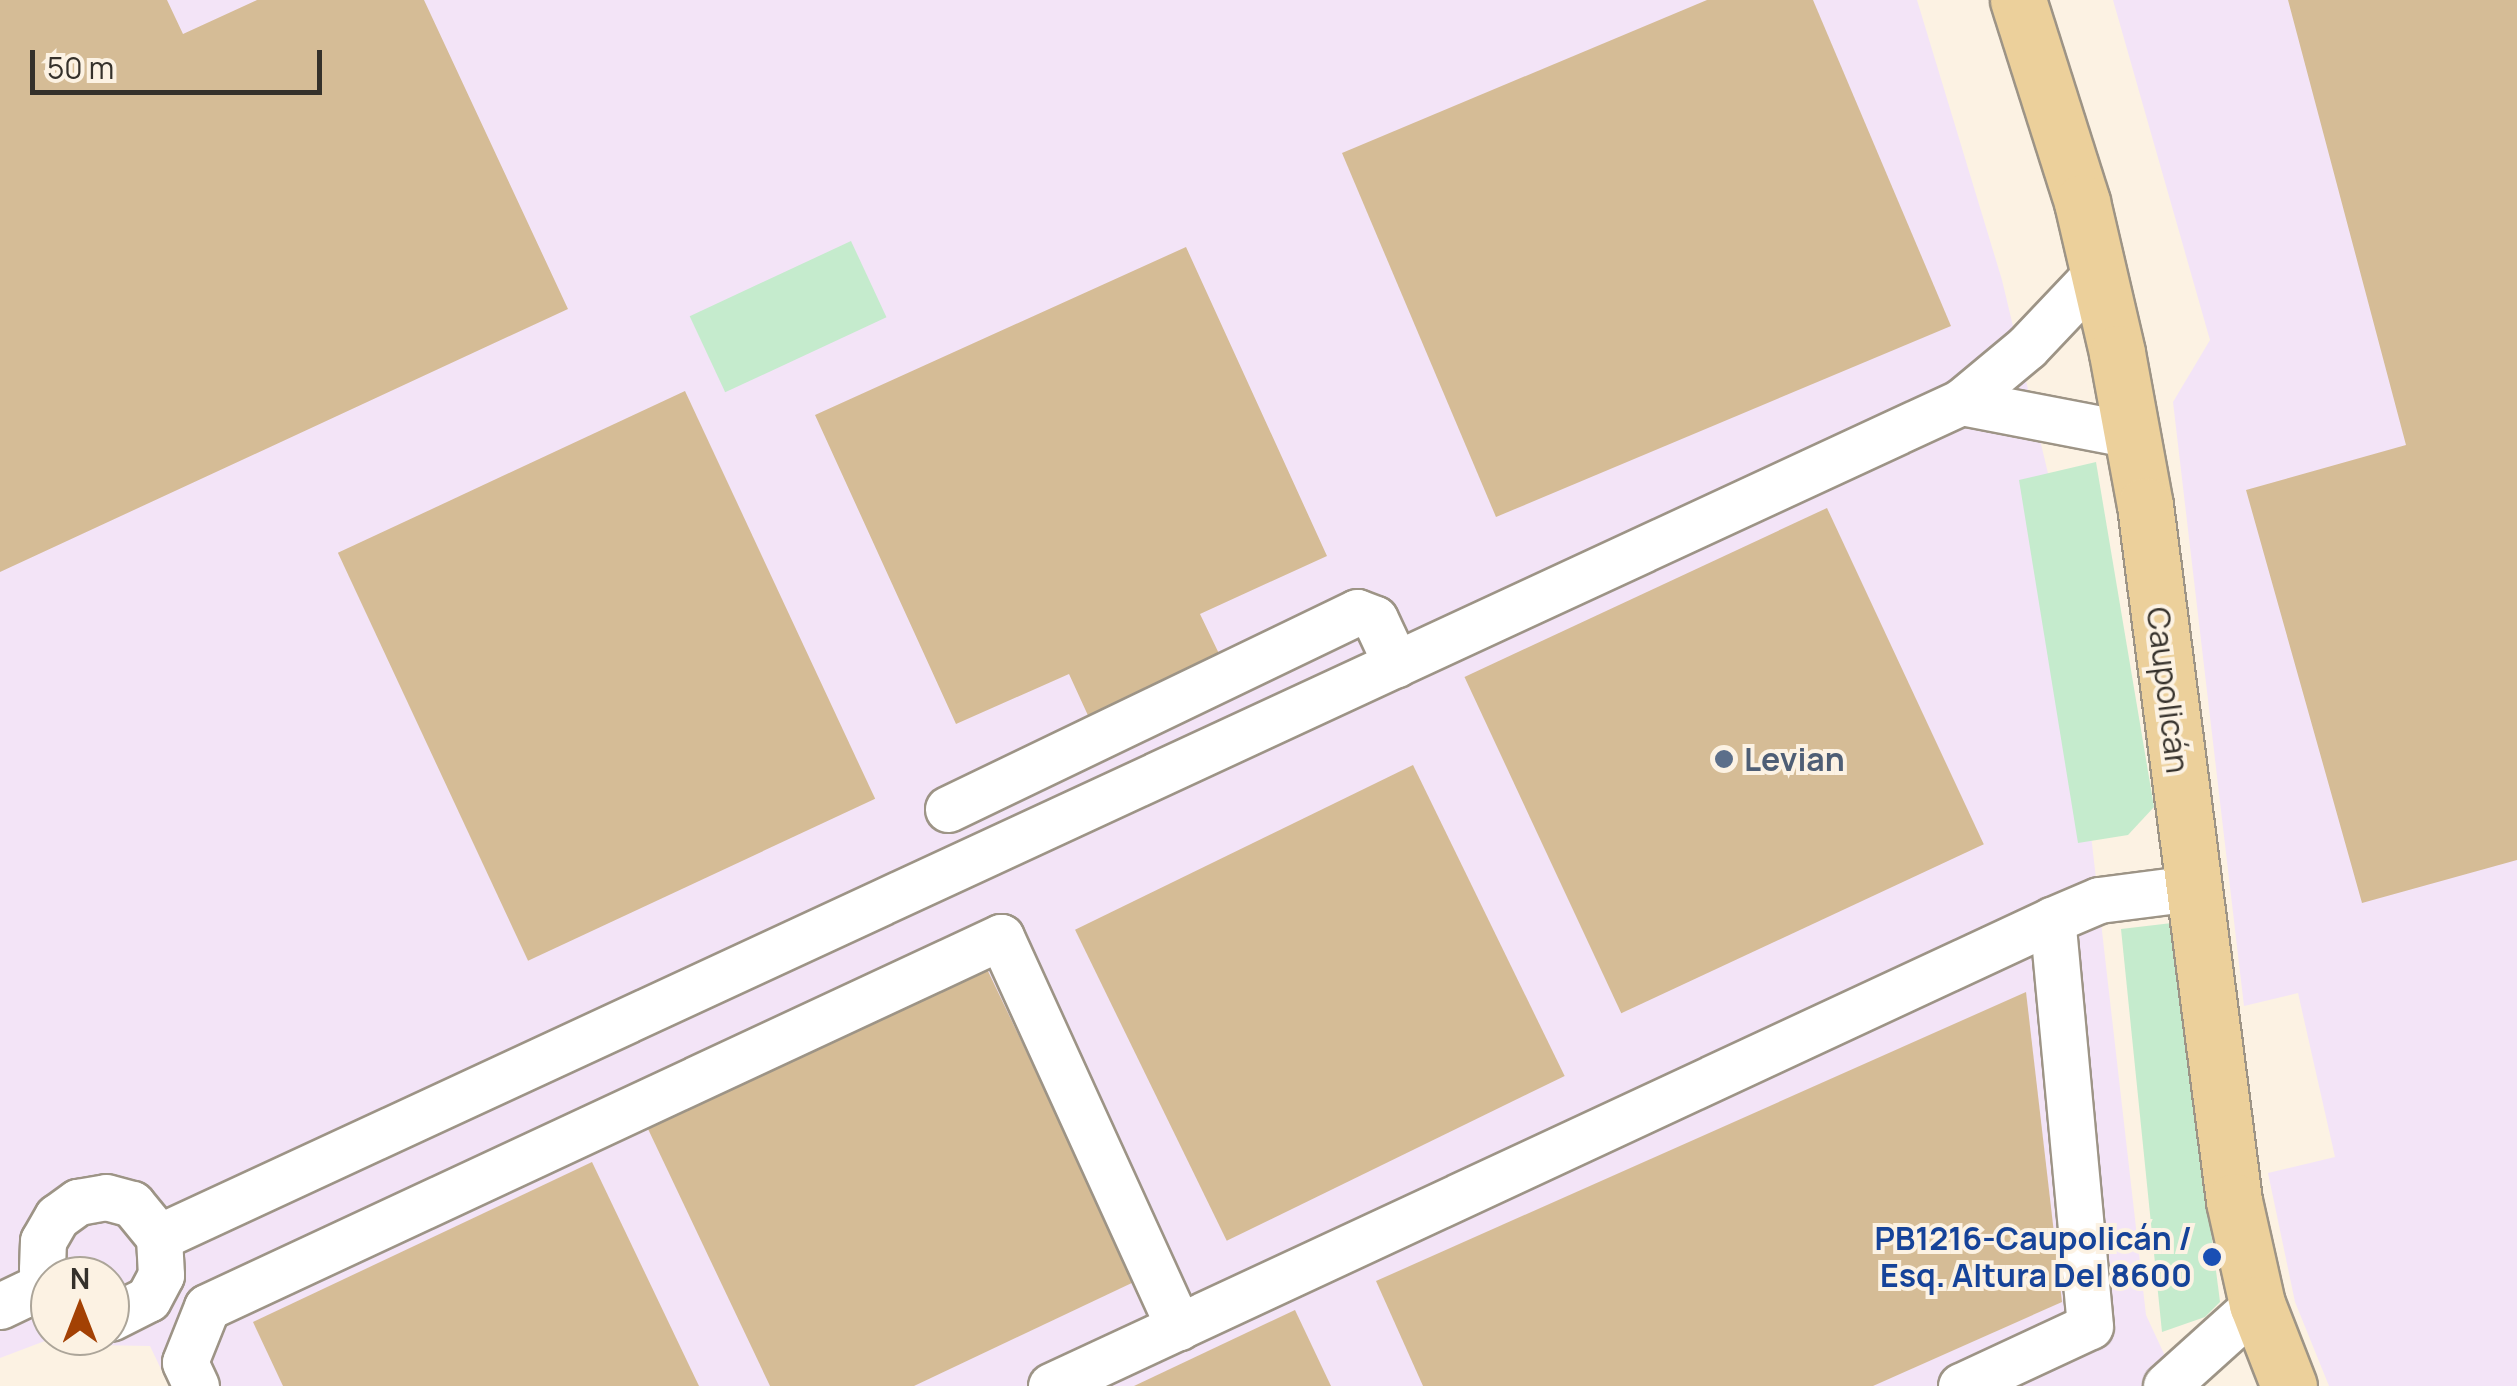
<!DOCTYPE html>
<meta charset="utf-8">
<style>
body{margin:0}
#map{position:relative;width:2517px;height:1386px;overflow:hidden;background:#fcf2e3;font-family:Manrope,sans-serif}
div>[style]{position:absolute}
.industrial>*{inset:0;background:#f3e4f7}
.green>*{inset:0;background:#c5ebcd;transform-origin:0 0}
.building>*{inset:0;background:#d5bc96;transform-origin:0 0}
.roads{filter:drop-shadow(2px 0 #9d9486) drop-shadow(-2px 0 #9d9486) drop-shadow(0 2px #9d9486) drop-shadow(0 -2px #9d9486)}
.minor>*{height:45px;margin:-22.5px;padding:0 22.5px;transform-origin:22.5px;border-radius:22.5px;background:#fff}
.major>*{height:55px;margin:-27.5px;padding:0 27.5px;transform-origin:27.5px;border-radius:27.5px;background:#ecd09b}
.dots>*{width:28px;height:28px;translate:-50% -50%;box-sizing:border-box;border:5px solid #fcf2e3;border-radius:50%}
span{translate:-50% -50%;white-space:nowrap;text-align:center;line-height:1.15;-webkit-text-stroke:8px #fcf2e3;paint-order:stroke}
.street-label{font-size:32px;color:#35312b}
.service-label{font-size:32px;color:#4e5e75;font-weight:700}
.left{translate:0 -50%;text-align:left}
.transit-label{font-size:32px;color:#164399;font-weight:700}
.right{translate:-100% -50%;text-align:right}
.north{position:absolute;left:30px;top:1256px;width:100px;height:100px;box-sizing:border-box;background:#fcf2e3;border:2px solid #aca599;border-radius:50%;rotate:0deg;font-size:28px;font-weight:700;line-height:40px;text-align:center;color:#35312b}
.north::after{content:'';display:block;margin:auto;width:35px;height:45px;background:#a34104;clip-path:polygon(50% 0,100% 100%,50% 72%,0 100%)}
.scale{position:absolute;left:30px;top:50px;width:292px;height:45px;box-sizing:border-box;border:5px solid #35312b;border-top:0;padding-left:12px;font-size:30px;line-height:35px;white-space:nowrap;color:#35312b;-webkit-text-stroke:8px #fcf2e3;paint-order:stroke}
</style>
<div id="map">
<div class="industrial">
<div style="clip-path:polygon(0 0,1917px 0,2002px 280px,2051px 486px,2146px 1315px,2179px 1386px,169px 1386px,150px 1346px,94px 1345px,74px 1336px,110px 1336px,110px 1276px,50px 1276px,50px 1336px,58px 1336px,0 1358px)"></div>
<div style="clip-path:polygon(2113px 0,2517px 0,2517px 1386px,2329px 1386px,2295px 1302px,2268px 1173px,2335px 1157px,2298px 993px,2244px 1006px,2173px 402px,2210px 340px)"></div>
</div>
<div class="green">
<div style="left:851px;top:241px;width:84px;height:178px;rotate:65deg"></div>
<div style="clip-path:polygon(2096px 462px,2154px 807px,2128px 835px,2078px 843px,2019px 480px)"></div>
<div style="clip-path:polygon(2172px 923px,2220px 1302px,2205px 1317px,2162px 1332px,2121px 929px)"></div>
</div>
<div class="building">
<div style="clip-path:polygon(0 0,167px 0,183px 34px,257px 0,424px 0,568px 309px,0 572px)"></div>
<div style="clip-path:polygon(1707px 0,1813px 0,1951px 326px,1496px 517px,1342px 153px)"></div>
<div style="clip-path:polygon(2288px 0,2517px 0,2517px 860px,2362px 903px,2246px 490px,2406px 445px)"></div>
<div style="clip-path:polygon(1186px 247px,1327px 556px,1200px 614px,1223px 662px,1091px 722px,1069px 674px,956px 724px,815px 415px)"></div>
<div style="left:685px;top:391px;width:450px;height:383px;rotate:65deg"></div>
<div style="left:1827px;top:508px;width:371px;height:400px;rotate:65deg"></div>
<div style="left:1413px;top:765px;width:346px;height:376px;rotate:64deg"></div>
<div style="clip-path:polygon(987px 969px,1136px 1281px,914px 1386px,770px 1386px,648px 1129px)"></div>
<div style="clip-path:polygon(2026px 992px,2062px 1302px,1873px 1386px,1423px 1386px,1376px 1281px)"></div>
<div style="clip-path:polygon(592px 1162px,699px 1386px,283px 1386px,253px 1322px)"></div>
<div style="clip-path:polygon(1295px 1310px,1331px 1386px,1134px 1386px)"></div>
</div>
<div class="roads">
<div class="minor">
<div style="left:1961px;top:402px;width:175px;rotate:10.9deg"></div>
<div style="left:948px;top:809px;width:454px;rotate:-25.7deg"></div>
<div style="left:1357px;top:612px;width:19px;rotate:21deg"></div>
<div style="left:1375px;top:619px;width:50px;rotate:65deg"></div>
<div style="left:159px;top:1237px;width:1986px;rotate:-24.86deg"></div>
<div style="left:1961px;top:402px;width:86px;rotate:-39.8deg"></div>
<div style="left:2027px;top:347px;width:105px;rotate:-46.5deg"></div>
<div style="left:50px;top:1291px;width:23px;rotate:-110deg"></div>
<div style="left:42px;top:1269px;width:28px;rotate:-88deg"></div>
<div style="left:43px;top:1241px;width:28px;rotate:-60deg"></div>
<div style="left:57px;top:1217px;width:26px;rotate:-36deg"></div>
<div style="left:78px;top:1202px;width:28px;rotate:-10deg"></div>
<div style="left:106px;top:1197px;width:27px;rotate:15deg"></div>
<div style="left:132px;top:1204px;width:43px;rotate:50.7deg"></div>
<div style="left:159px;top:1237px;width:38px;rotate:87deg"></div>
<div style="left:161px;top:1275px;width:27px;rotate:118deg"></div>
<div style="left:148px;top:1299px;width:42px;rotate:153.4deg"></div>
<div style="left:0;top:1306px;width:51px;rotate:-25.6deg"></div>
<div style="left:196px;top:1386px;width:26px;rotate:-115deg"></div>
<div style="left:185px;top:1362px;width:59px;rotate:-68.2deg"></div>
<div style="left:207px;top:1307px;width:876px;rotate:-24.99deg"></div>
<div style="left:1001px;top:937px;width:429px;rotate:65.5deg"></div>
<div style="left:1051px;top:1386px;width:1104px;rotate:-24.96deg"></div>
<div style="left:2052px;top:920px;width:51px;rotate:-23.1deg"></div>
<div style="left:2099px;top:900px;width:95px;rotate:-7.3deg"></div>
<div style="left:1961px;top:1386px;width:142px;rotate:-24.9deg"></div>
<div style="left:2090px;top:1326px;width:408px;rotate:-95.3deg"></div>
<div style="left:2166px;top:1386px;width:122px;rotate:-42deg"></div>
</div>
<div class="major">
<div style="left:2018px;top:0;width:212px;rotate:72.4deg"></div>
<div style="left:2082px;top:202px;width:155px;rotate:76.9deg"></div>
<div style="left:2117px;top:353px;width:155px;rotate:79.6deg"></div>
<div style="left:2145px;top:505px;width:702px;rotate:82.71deg"></div>
<div style="left:2234px;top:1201px;width:106px;rotate:77.4deg"></div>
<div style="left:2257px;top:1304px;width:88px;rotate:68.7deg"></div>
</div>
</div>
<div class="dots">
<div style="left:1724px;top:759px;background:#5c6f8a"></div>
<div style="left:2212px;top:1257px;background:#1a4fb4"></div>
</div>
<div class="street-label">
<span style="left:2168px;top:690px;rotate:83deg">Caupolicán</span>
</div>
<div class="service-label">
<span class="left" style="left:1744px;top:759px">Levian</span>
</div>
<div class="transit-label">
<span class="right" style="left:2192px;top:1257px">PB1216-Caupolicán /<br>Esq. Altura Del 8600</span>
</div>
<div class="north">N</div>
<div class="scale">50 m</div>
</div>
